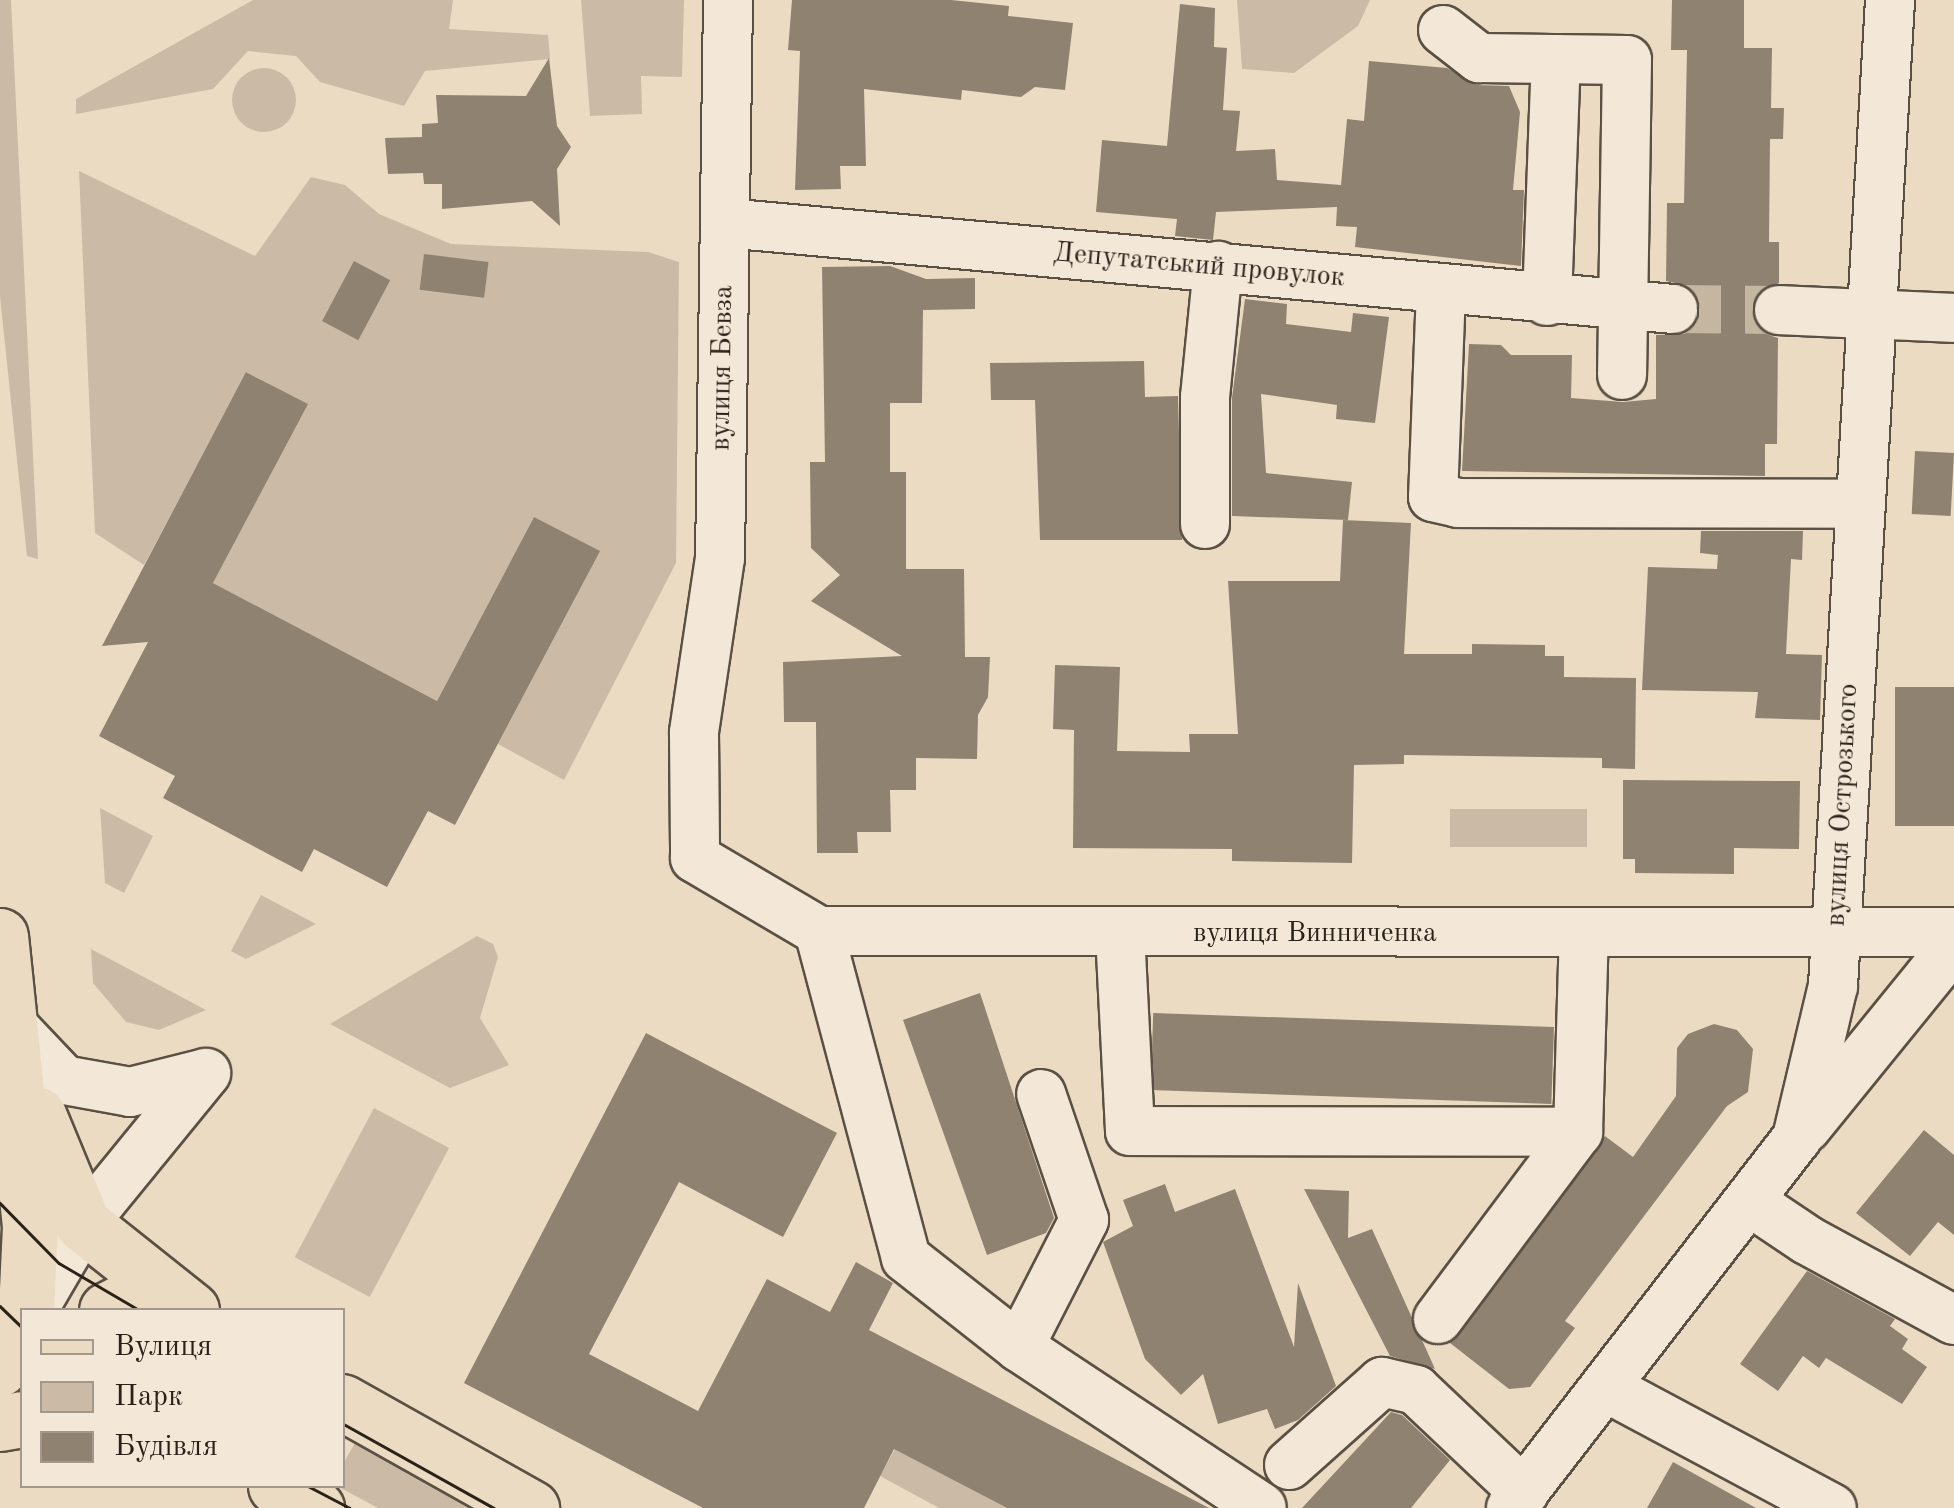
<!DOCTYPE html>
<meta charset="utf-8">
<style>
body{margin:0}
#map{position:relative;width:1954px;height:1508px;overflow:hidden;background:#ecdbc3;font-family:"Old Standard TT",serif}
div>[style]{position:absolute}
.green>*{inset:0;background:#cbbba6;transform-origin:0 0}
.round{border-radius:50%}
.building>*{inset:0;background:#8f8271;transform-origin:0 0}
.minor-tunnel>*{height:48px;margin-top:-24px;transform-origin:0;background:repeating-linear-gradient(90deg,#c5b6a1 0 48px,transparent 0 72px)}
.roads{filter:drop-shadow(2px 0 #5a5043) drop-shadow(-2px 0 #5a5043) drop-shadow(0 2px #5a5043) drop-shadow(0 -2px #5a5043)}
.minor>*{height:48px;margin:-24px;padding:0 24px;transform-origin:24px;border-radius:24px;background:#f3e8d8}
.major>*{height:55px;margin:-27.5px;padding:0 27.5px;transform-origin:27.5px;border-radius:27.5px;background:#ecdbc3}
.tram>*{height:2.5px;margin:-1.25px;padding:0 1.25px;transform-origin:1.25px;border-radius:1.25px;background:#2a2118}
span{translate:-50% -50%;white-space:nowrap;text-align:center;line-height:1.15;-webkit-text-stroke:8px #f3e8d8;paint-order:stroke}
.street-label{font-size:28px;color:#2a2118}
.legend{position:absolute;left:20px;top:1308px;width:325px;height:180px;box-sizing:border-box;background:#f3e8d8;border:2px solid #a3988b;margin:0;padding:12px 18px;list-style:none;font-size:30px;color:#2a2118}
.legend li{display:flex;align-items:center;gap:20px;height:50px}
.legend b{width:50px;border:2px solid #a3988b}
</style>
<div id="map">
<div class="green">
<div style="clip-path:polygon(0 0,11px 0,38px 559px,27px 556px,0 296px)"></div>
<div style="clip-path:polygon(253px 0,453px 0,449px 29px,548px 35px,550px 59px,425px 71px,404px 106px,320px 82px,296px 56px,248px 51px,213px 89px,76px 114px,76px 99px)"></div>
<div style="clip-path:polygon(581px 0,684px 0,682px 77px,641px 76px,642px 114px,590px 116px)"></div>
<div style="clip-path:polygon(1237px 0,1370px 0,1358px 26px,1294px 73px,1242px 69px)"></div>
<div class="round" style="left:232px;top:68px;width:64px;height:64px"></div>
<div style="clip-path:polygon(79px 171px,255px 256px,311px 177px,345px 185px,379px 214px,451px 244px,648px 252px,679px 262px,676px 563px,564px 780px,498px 744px,599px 551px,534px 517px,437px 701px,213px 583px,307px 405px,247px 372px,144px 565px,95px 533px)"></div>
<div style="clip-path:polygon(100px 808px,153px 836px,124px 893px,105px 883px)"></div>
<div style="left:1450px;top:809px;width:137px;height:38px"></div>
<div style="clip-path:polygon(261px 895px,316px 924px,246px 959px,231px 951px)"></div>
<div style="clip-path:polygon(477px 936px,493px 944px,498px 957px,480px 1018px,509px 1065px,450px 1088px,330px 1024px)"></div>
<div style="clip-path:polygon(91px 949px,206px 1010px,159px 1030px,126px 1022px,93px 983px)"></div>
<div style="left:374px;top:1108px;width:85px;height:169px;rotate:28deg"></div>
<div style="clip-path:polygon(356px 1441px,478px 1508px,378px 1508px,337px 1486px,342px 1486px,343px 1464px)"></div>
<div style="clip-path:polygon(895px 1449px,1007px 1508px,939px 1508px,880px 1476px)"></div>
</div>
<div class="building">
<div style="clip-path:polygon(792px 0,951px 0,1009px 6px,1008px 16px,1073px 23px,1065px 90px,1035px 87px,1021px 97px,962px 90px,961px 100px,864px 89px,866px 166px,840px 166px,841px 189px,795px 190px,800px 51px,788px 50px)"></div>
<div style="clip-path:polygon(1672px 0,1744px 0,1744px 48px,1772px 48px,1771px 108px,1784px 108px,1783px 139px,1770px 139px,1769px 242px,1779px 242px,1779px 283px,1756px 294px,1752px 310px,1763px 333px,1778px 338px,1777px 444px,1765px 444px,1765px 476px,1462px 471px,1469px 344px,1501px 345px,1511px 355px,1572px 355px,1571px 398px,1623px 402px,1656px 399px,1656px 335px,1684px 334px,1696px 324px,1697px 297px,1688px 286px,1666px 281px,1667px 203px,1684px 203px,1687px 50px,1671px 50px)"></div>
<div style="clip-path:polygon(1180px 4px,1215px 8px,1214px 47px,1227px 48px,1223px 110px,1240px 111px,1236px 151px,1275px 149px,1277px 180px,1341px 185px,1347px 119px,1364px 121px,1369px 61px,1447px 68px,1477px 85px,1509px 86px,1520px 112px,1513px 190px,1524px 190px,1521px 266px,1355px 247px,1357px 227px,1336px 226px,1337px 207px,1216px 212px,1213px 240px,1175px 236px,1177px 219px,1096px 212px,1102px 140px,1167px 146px)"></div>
<div style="clip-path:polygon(549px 58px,557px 126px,571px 147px,557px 169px,560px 226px,532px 201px,442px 209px,442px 184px,424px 184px,423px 173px,388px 174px,385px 138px,422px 137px,422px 124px,438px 123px,436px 95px,526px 96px)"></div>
<div style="left:424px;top:254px;width:65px;height:36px;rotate:7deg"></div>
<div style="left:354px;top:261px;width:41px;height:68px;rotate:28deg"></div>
<div style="clip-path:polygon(890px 266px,926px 279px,975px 278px,975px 309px,923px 310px,922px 403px,890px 403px,890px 472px,906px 472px,906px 569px,964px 569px,965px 657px,990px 657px,988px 697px,978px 715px,977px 759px,916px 758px,916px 790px,890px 790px,891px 832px,857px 832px,858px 853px,817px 853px,816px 722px,784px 722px,783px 662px,902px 656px,811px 601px,840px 575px,811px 548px,810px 462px,825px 462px,822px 267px)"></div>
<div style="clip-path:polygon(1245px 299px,1287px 304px,1286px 324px,1351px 332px,1353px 313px,1389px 317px,1375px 423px,1336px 419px,1337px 405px,1261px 394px,1266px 473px,1352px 482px,1348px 520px,1232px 516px,1232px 398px)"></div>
<div style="clip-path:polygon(1144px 361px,1145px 397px,1178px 396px,1182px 540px,1040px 540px,1035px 400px,991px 400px,990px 363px)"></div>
<div style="clip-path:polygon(246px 372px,308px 404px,213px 583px,437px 701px,534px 517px,600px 551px,455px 825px,428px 811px,387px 887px,314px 849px,302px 872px,163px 798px,175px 776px,99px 736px,148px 642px,102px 646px)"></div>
<div style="left:1915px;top:451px;width:39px;height:63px;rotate:3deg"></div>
<div style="clip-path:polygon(1343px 520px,1411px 523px,1404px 654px,1472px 654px,1472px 644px,1545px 645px,1545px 656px,1564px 656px,1564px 677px,1636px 678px,1635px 769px,1602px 768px,1602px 758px,1404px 755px,1404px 764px,1354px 765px,1352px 863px,1232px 861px,1232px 849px,1073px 848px,1074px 730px,1053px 729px,1055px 665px,1120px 667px,1117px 751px,1190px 752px,1189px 734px,1238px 734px,1228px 581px,1340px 581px)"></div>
<div style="clip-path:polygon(1701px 531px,1803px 531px,1802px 560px,1791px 559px,1786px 654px,1822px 655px,1820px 720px,1755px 718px,1758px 692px,1642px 690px,1648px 567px,1717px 569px,1718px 555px,1700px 553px)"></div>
<div style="left:1895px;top:687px;width:59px;height:139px"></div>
<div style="clip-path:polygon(1623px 780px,1800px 781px,1799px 849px,1734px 848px,1734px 874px,1635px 873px,1635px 859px,1623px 859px)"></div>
<div style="clip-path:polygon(980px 993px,1054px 1218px,1046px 1233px,987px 1255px,903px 1020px)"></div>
<div style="clip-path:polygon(1714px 1024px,1737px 1030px,1753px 1049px,1748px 1092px,1727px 1106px,1565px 1321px,1575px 1328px,1530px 1387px,1509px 1389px,1450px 1343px,1605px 1136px,1633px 1157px,1676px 1096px,1677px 1048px,1688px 1034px)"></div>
<div style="left:1554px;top:1027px;width:77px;height:401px;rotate:92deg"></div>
<div style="clip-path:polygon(646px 1033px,837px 1133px,783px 1237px,679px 1182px,589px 1354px,698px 1411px,767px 1279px,830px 1312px,856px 1262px,893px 1283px,869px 1330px,1209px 1508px,1007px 1508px,894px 1449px,864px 1508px,703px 1508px,464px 1383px)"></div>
<div style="clip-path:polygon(1924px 1130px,1954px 1155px,1954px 1235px,1938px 1222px,1910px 1256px,1856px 1213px)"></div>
<div style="clip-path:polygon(1165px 1184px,1175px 1212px,1235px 1189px,1294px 1347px,1298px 1283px,1336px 1386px,1298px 1420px,1275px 1429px,1267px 1409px,1218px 1424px,1203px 1374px,1181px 1395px,1145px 1359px,1103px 1242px,1133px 1226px,1123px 1200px)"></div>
<div style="clip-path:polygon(1304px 1189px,1349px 1191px,1348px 1238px,1372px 1229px,1435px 1369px,1390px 1356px)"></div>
<div style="clip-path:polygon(1807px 1271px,1895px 1319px,1890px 1326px,1908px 1339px,1902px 1349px,1927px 1367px,1902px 1404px,1826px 1358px,1819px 1368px,1803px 1356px,1778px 1391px,1740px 1364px)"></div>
<div style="clip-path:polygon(1391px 1412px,1402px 1415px,1450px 1460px,1411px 1508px,1302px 1508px)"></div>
<div style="clip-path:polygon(1673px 1462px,1756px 1508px,1647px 1508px)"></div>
</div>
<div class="minor-tunnel">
<div style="left:1673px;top:309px;width:106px;rotate:0.5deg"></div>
</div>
<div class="roads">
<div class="minor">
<div style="left:728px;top:0;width:558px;rotate:90.82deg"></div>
<div style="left:720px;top:558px;width:177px;rotate:98.5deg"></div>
<div style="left:694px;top:733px;width:125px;rotate:89.5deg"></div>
<div style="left:695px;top:858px;width:144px;rotate:30.5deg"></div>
<div style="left:819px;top:931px;width:1135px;rotate:0.05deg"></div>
<div style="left:1443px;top:30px;width:46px;rotate:37.9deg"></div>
<div style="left:1479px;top:58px;width:148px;rotate:0.8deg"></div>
<div style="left:1627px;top:60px;width:315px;rotate:90.9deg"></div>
<div style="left:725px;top:223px;width:952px;rotate:5.18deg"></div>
<div style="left:1441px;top:290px;width:207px;rotate:92.2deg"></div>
<div style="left:1433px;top:497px;width:26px;rotate:13deg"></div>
<div style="left:1458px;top:503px;width:401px;rotate:0.1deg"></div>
<div style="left:1547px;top:301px;width:242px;rotate:-87.9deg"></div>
<div style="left:1779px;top:310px;width:175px;rotate:2.6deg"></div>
<div style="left:1205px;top:524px;width:127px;rotate:-90deg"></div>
<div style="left:1205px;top:397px;width:132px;rotate:-84.3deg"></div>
<div style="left:819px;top:931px;width:338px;rotate:75.1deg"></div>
<div style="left:906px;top:1258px;width:144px;rotate:38.2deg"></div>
<div style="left:1019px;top:1347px;width:291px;rotate:33.5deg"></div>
<div style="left:1120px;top:933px;width:198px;rotate:87.1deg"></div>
<div style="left:1130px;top:1131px;width:448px;rotate:0.1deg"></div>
<div style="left:8px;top:1021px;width:81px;rotate:46.5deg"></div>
<div style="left:64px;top:1080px;width:67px;rotate:10.3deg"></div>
<div style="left:130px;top:1092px;width:78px;rotate:-14deg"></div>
<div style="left:1806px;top:1128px;width:235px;rotate:-50.9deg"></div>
<div style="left:1749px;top:1201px;width:70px;rotate:33.9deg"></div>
<div style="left:1807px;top:1240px;width:167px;rotate:28.6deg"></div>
<div style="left:33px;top:1310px;width:99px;rotate:-59.8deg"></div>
<div style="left:83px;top:1224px;width:195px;rotate:-50.8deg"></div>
<div style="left:1438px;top:1319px;width:234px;rotate:-53.2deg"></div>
<div style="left:1578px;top:1132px;width:197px;rotate:-88.3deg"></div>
<div style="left:1019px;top:1347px;width:143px;rotate:-62.9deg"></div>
<div style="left:1084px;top:1220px;width:133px;rotate:-108.8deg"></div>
<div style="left:1605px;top:1387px;width:257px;rotate:28.1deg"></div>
<div style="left:1289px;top:1465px;width:125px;rotate:-41.7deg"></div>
<div style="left:1382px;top:1382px;width:35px;rotate:13deg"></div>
<div style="left:1416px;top:1390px;width:149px;rotate:43.4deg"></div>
<div style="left:1511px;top:1508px;width:468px;rotate:-52.3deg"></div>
<div style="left:1797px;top:1138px;width:156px;rotate:-76.7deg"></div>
<div style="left:1833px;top:986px;width:988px;rotate:-86.69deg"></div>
</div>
<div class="major">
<div style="left:0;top:936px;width:292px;rotate:84.1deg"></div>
<div style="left:30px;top:1226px;width:84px;rotate:92.7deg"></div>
<div style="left:38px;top:1115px;width:118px;rotate:67.6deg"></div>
<div style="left:83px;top:1224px;width:138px;rotate:38.5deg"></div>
<div style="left:107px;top:1310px;width:28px;rotate:-27deg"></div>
<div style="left:132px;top:1297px;width:35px;rotate:22deg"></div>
<div style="left:0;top:1368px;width:46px;rotate:-61.2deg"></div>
<div style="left:342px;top:1402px;width:217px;rotate:29.3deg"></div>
<div style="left:0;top:1423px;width:22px;rotate:-10deg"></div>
<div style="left:276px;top:1486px;width:46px;rotate:28.8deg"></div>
</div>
</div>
<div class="tram">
<div style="left:0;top:1203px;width:84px;rotate:45.5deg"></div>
<div style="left:59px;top:1263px;width:93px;rotate:30.4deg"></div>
<div style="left:0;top:1306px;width:30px;rotate:44deg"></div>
<div style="left:342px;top:1423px;width:174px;rotate:29.2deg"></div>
<div style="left:308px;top:1486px;width:47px;rotate:27.6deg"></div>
</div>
<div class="street-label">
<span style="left:1199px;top:266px;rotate:5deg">Депутатський провулок</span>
<span style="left:723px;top:368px;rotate:-89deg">вулиця Бевза</span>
<span style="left:1843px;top:805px;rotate:-87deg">вулиця Острозького</span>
<span style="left:1315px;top:934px">вулиця Винниченка</span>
</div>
<ul class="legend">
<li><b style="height:12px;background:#ecdbc3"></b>Вулиця</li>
<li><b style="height:28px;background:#cbbba6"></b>Парк</li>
<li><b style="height:28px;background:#8f8271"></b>Будівля</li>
</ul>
</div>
